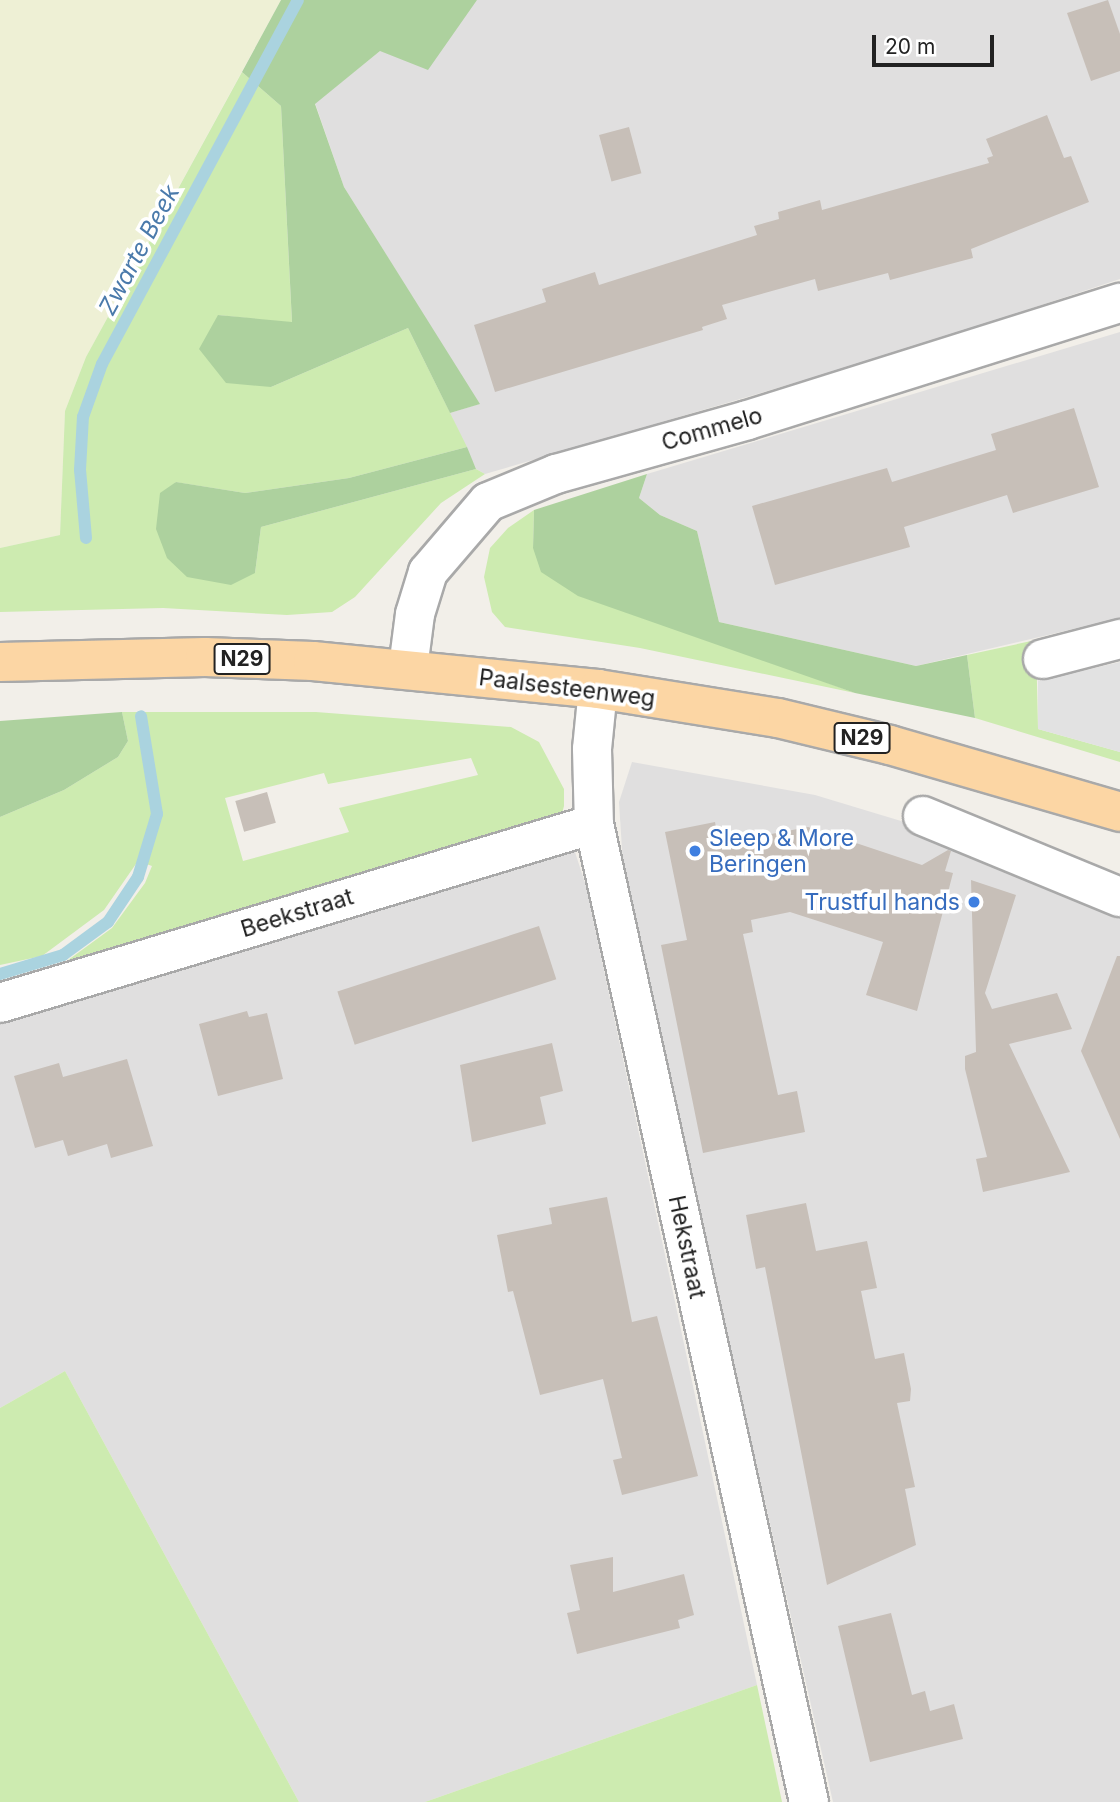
<!DOCTYPE html>
<style>
body{margin:0}
#map{position:relative;width:1120px;height:1802px;overflow:hidden;background:#f2efe9;font-family:Inter,sans-serif}
div>[style]{position:absolute}
.residential>*{inset:0;background:#e0dfdf}
.farmland>*{inset:0;background:#eef0d5}
.grass>*{inset:0;background:#cdebb0}
.forest>*{inset:0;background:#add19e}
.parking>*{inset:0;background:#e2e2e2}
.stream>*{height:12px;margin:-6px;padding:0 6px;transform-origin:6px;border-radius:6px;background:#aad3df}
.building>*{inset:0;background:#c7bfb8;transform-origin:0 0}
.roads{filter:drop-shadow(2px 0 #a9a9a9) drop-shadow(-2px 0 #a9a9a9) drop-shadow(0 2px #a9a9a9) drop-shadow(0 -2px #a9a9a9)}
.minor>*{height:38px;margin:-19px;padding:0 19px;transform-origin:19px;border-radius:19px;background:#fff}
.major>*{height:38px;margin:-19px;padding:0 19px;transform-origin:19px;border-radius:19px;background:#fcd6a4}
.dots>*{width:19px;height:19px;translate:-50% -50%;box-sizing:border-box;border:4px solid #fff;border-radius:50%}
span{translate:-50% -50%;white-space:nowrap;text-align:center;line-height:1.15;-webkit-text-stroke:7px #fff;paint-order:stroke}
.shield-label span{padding:2px 5px;background:#fff;border:2px solid;border-radius:5px;-webkit-text-stroke-width:0}
.shield-label{font-size:21px;color:#222;font-weight:700}
.street-label{font-size:23px;color:#222}
.shop-label{font-size:23px;color:#366cbe}
.left{translate:0 -50%;text-align:left}
.right{translate:-100% -50%;text-align:right}
.water-label{font-size:24px;color:#4a7aab;font-style:italic}
.scale{position:absolute;left:872px;top:35px;width:122px;height:32px;box-sizing:border-box;border:4px solid #222;border-top:0;padding-left:9px;font-size:21px;line-height:24px;white-space:nowrap;color:#222;-webkit-text-stroke:5px #fff;paint-order:stroke}
</style>
<div id="map">
<div class="residential">
<div style="clip-path:polygon(477px 0,1120px 0,1120px 279px,903px 351px,485px 474px,476px 469px,450px 413px,479px 404px,344px 187px,315px 103px,380px 51px)"></div>
<div style="clip-path:polygon(1120px 332px,1120px 618px,916px 666px,719px 622px,697px 531px,660px 515px,639px 498px,647px 474px)"></div>
<div style="clip-path:polygon(632px 762px,815px 795px,954px 837px,1120px 906px,1120px 1802px,833px 1802px,624px 880px,619px 802px)"></div>
<div style="clip-path:polygon(574px 849px,586px 886px,757px 1685px,425px 1802px,299px 1802px,65px 1371px,0 1408px,0 1020px)"></div>
</div>
<div class="farmland">
<div style="clip-path:polygon(0 0,281px 0,86px 357px,65px 411px,60px 535px,0 548px)"></div>
</div>
<div class="grass">
<div style="clip-path:polygon(242px 72px,281px 106px,292px 323px,218px 315px,271px 387px,408px 328px,467px 447px,349px 478px,245px 493px,175px 482px,255px 573px,261px 527px,476px 469px,485px 474px,441px 503px,355px 597px,332px 612px,287px 615px,163px 608px,0 612px,0 548px,60px 535px,65px 411px,86px 357px)"></div>
<div style="clip-path:polygon(534px 510px,533px 548px,731px 647px,855px 693px,640px 648px,505px 627px,492px 612px,484px 577px,490px 548px,508px 528px)"></div>
<div style="clip-path:polygon(1036px 640px,1038px 729px,1120px 752px,1120px 762px,975px 718px,967px 655px)"></div>
<div style="clip-path:polygon(evenodd,122px 712px,316px 712px,511px 727px,539px 742px,564px 789px,564px 806px,561px 817px,0 989px,0 982px,60px 966px,112px 928px,145px 883px,152px 866px,138px 861px,104px 910px,42px 956px,0 965px,0 817px,64px 790px,118px 757px,128px 741px,122px 712px,471px 758px,478px 775px,339px 808px,349px 832px,243px 861px,225px 798px,324px 773px,328px 784px,471px 758px)"></div>
<div style="clip-path:polygon(65px 1371px,299px 1802px,0 1802px,0 1408px)"></div>
<div style="clip-path:polygon(757px 1685px,782px 1802px,425px 1802px)"></div>
</div>
<div class="forest">
<div style="clip-path:polygon(281px 0,477px 0,428px 70px,380px 51px,315px 104px,344px 187px,480px 404px,450px 413px,408px 328px,271px 387px,226px 383px,199px 349px,218px 315px,292px 322px,281px 106px,242px 72px)"></div>
<div style="clip-path:polygon(467px 447px,476px 469px,261px 527px,255px 573px,231px 585px,187px 577px,167px 558px,156px 529px,160px 493px,176px 482px,245px 493px,349px 478px)"></div>
<div style="clip-path:polygon(647px 474px,639px 498px,660px 515px,697px 531px,719px 622px,916px 666px,967px 655px,975px 718px,855px 693px,578px 596px,541px 572px,533px 548px,534px 510px)"></div>
<div style="clip-path:polygon(122px 712px,128px 741px,118px 757px,64px 790px,0 817px,0 721px)"></div>
</div>
<div class="parking">
<div style="clip-path:polygon(1120px 662px,1120px 752px,1038px 729px,1038px 681px)"></div>
</div>
<div class="stream">
<div style="left:86px;top:538px;width:68px;rotate:-95deg"></div>
<div style="left:80px;top:470px;width:53px;rotate:-86.8deg"></div>
<div style="left:83px;top:417px;width:56px;rotate:-70.3deg"></div>
<div style="left:102px;top:364px;width:413px;rotate:-61.7deg"></div>
<div style="left:0;top:974px;width:66px;rotate:-16.8deg"></div>
<div style="left:63px;top:955px;width:56px;rotate:-36.3deg"></div>
<div style="left:108px;top:922px;width:54px;rotate:-56.3deg"></div>
<div style="left:138px;top:877px;width:66px;rotate:-73.2deg"></div>
<div style="left:157px;top:814px;width:99px;rotate:-99.3deg"></div>
</div>
<div class="building">
<div style="clip-path:polygon(1108px 0,1120px 34px,1120px 71px,1091px 81px,1067px 13px)"></div>
<div style="clip-path:polygon(1047px 115px,1064px 158px,1071px 156px,1089px 202px,971px 249px,973px 258px,890px 280px,888px 273px,818px 291px,815px 279px,722px 305px,727px 319px,702px 327px,703px 330px,495px 392px,474px 325px,546px 302px,542px 289px,595px 272px,599px 285px,757px 235px,754px 226px,779px 219px,778px 212px,820px 200px,822px 210px,989px 163px,987px 158px,993px 156px,986px 139px)"></div>
<div style="left:629px;top:127px;width:48px;height:31px;rotate:75deg"></div>
<div style="clip-path:polygon(1074px 408px,1099px 487px,1013px 513px,1007px 495px,904px 527px,910px 547px,775px 585px,752px 506px,887px 468px,892px 482px,996px 450px,991px 434px)"></div>
<div style="left:267px;top:792px;width:32px;height:33px;rotate:74deg"></div>
<div style="clip-path:polygon(715px 822px,719px 844px,808px 827px,922px 865px,948px 850px,951px 851px,945px 871px,953px 873px,917px 1011px,866px 995px,883px 942px,790px 912px,751px 920px,753px 932px,743px 934px,778px 1095px,797px 1091px,805px 1132px,703px 1153px,661px 945px,687px 940px,665px 832px)"></div>
<div style="clip-path:polygon(971px 880px,1016px 895px,985px 993px,992px 1009px,1057px 993px,1072px 1029px,1009px 1044px,1070px 1172px,983px 1192px,976px 1159px,987px 1157px,965px 1069px,965px 1056px,976px 1052px)"></div>
<div style="left:539px;top:926px;width:56px;height:212px;rotate:72deg"></div>
<div style="clip-path:polygon(1117px 956px,1120px 956px,1120px 1139px,1081px 1051px)"></div>
<div style="clip-path:polygon(247px 1011px,249px 1017px,267px 1013px,283px 1079px,218px 1096px,199px 1024px)"></div>
<div style="clip-path:polygon(552px 1043px,563px 1091px,540px 1097px,546px 1124px,472px 1142px,460px 1065px)"></div>
<div style="clip-path:polygon(127px 1059px,153px 1146px,111px 1158px,107px 1144px,68px 1156px,63px 1140px,35px 1148px,14px 1076px,59px 1063px,63px 1077px)"></div>
<div style="clip-path:polygon(607px 1197px,632px 1322px,657px 1316px,698px 1476px,622px 1495px,613px 1460px,622px 1458px,603px 1379px,540px 1395px,513px 1291px,508px 1292px,497px 1235px,552px 1224px,549px 1208px)"></div>
<div style="clip-path:polygon(806px 1203px,816px 1251px,867px 1241px,877px 1288px,861px 1291px,875px 1359px,904px 1353px,911px 1389px,910px 1401px,897px 1403px,915px 1487px,905px 1489px,916px 1545px,827px 1585px,765px 1267px,756px 1269px,746px 1215px)"></div>
<div style="clip-path:polygon(613px 1557px,613px 1592px,684px 1574px,694px 1615px,678px 1620px,680px 1628px,577px 1654px,567px 1613px,580px 1610px,570px 1565px)"></div>
<div style="clip-path:polygon(891px 1613px,912px 1695px,925px 1691px,930px 1711px,954px 1704px,963px 1739px,870px 1762px,838px 1626px)"></div>
</div>
<div class="roads">
<div class="minor">
<div style="left:1043px;top:659px;width:80px;rotate:-14.6deg"></div>
<div style="left:408px;top:668px;width:54px;rotate:-82.6deg"></div>
<div style="left:415px;top:614px;width:44px;rotate:-72.8deg"></div>
<div style="left:428px;top:572px;width:92px;rotate:-49.4deg"></div>
<div style="left:488px;top:502px;width:74px;rotate:-22.4deg"></div>
<div style="left:556px;top:474px;width:199px;rotate:-15.7deg"></div>
<div style="left:748px;top:420px;width:390px;rotate:-17.5deg"></div>
<div style="left:598px;top:689px;width:60px;rotate:95.7deg"></div>
<div style="left:592px;top:749px;width:75px;rotate:88.5deg"></div>
<div style="left:594px;top:824px;width:1001px;rotate:77.6deg"></div>
<div style="left:923px;top:816px;width:213px;rotate:22.4deg"></div>
<div style="left:0;top:1003px;width:620px;rotate:-16.77deg"></div>
</div>
<div class="major">
<div style="left:0;top:662px;width:205px;rotate:-1.4deg"></div>
<div style="left:205px;top:657px;width:108px;rotate:2.1deg"></div>
<div style="left:313px;top:661px;width:286px;rotate:5.6deg"></div>
<div style="left:598px;top:689px;width:182px;rotate:9.2deg"></div>
<div style="left:778px;top:718px;width:115px;rotate:13.6deg"></div>
<div style="left:890px;top:745px;width:240px;rotate:16.2deg"></div>
</div>
</div>
<div class="dots">
<div style="left:695px;top:851px;background:#3f7fe0"></div>
<div style="left:974px;top:902px;background:#3f7fe0"></div>
</div>
<div class="shield-label">
<span style="left:242px;top:659px">N29</span>
<span style="left:862px;top:738px">N29</span>
</div>
<div class="street-label">
<span style="left:712px;top:429px;rotate:-16deg">Commelo</span>
<span style="left:567px;top:688px;rotate:7deg">Paalsesteenweg</span>
<span style="left:297px;top:913px;rotate:-17deg">Beekstraat</span>
<span style="left:687px;top:1247px;rotate:78deg">Hekstraat</span>
</div>
<div class="shop-label">
<span class="left" style="left:709px;top:851px">Sleep &amp; More<br>Beringen</span>
<span class="right" style="left:960px;top:902px">Trustful hands</span>
</div>
<div class="water-label">
<span style="left:139px;top:250px;rotate:-62deg">Zwarte Beek</span>
</div>
<div class="scale">20 m</div>
</div>
